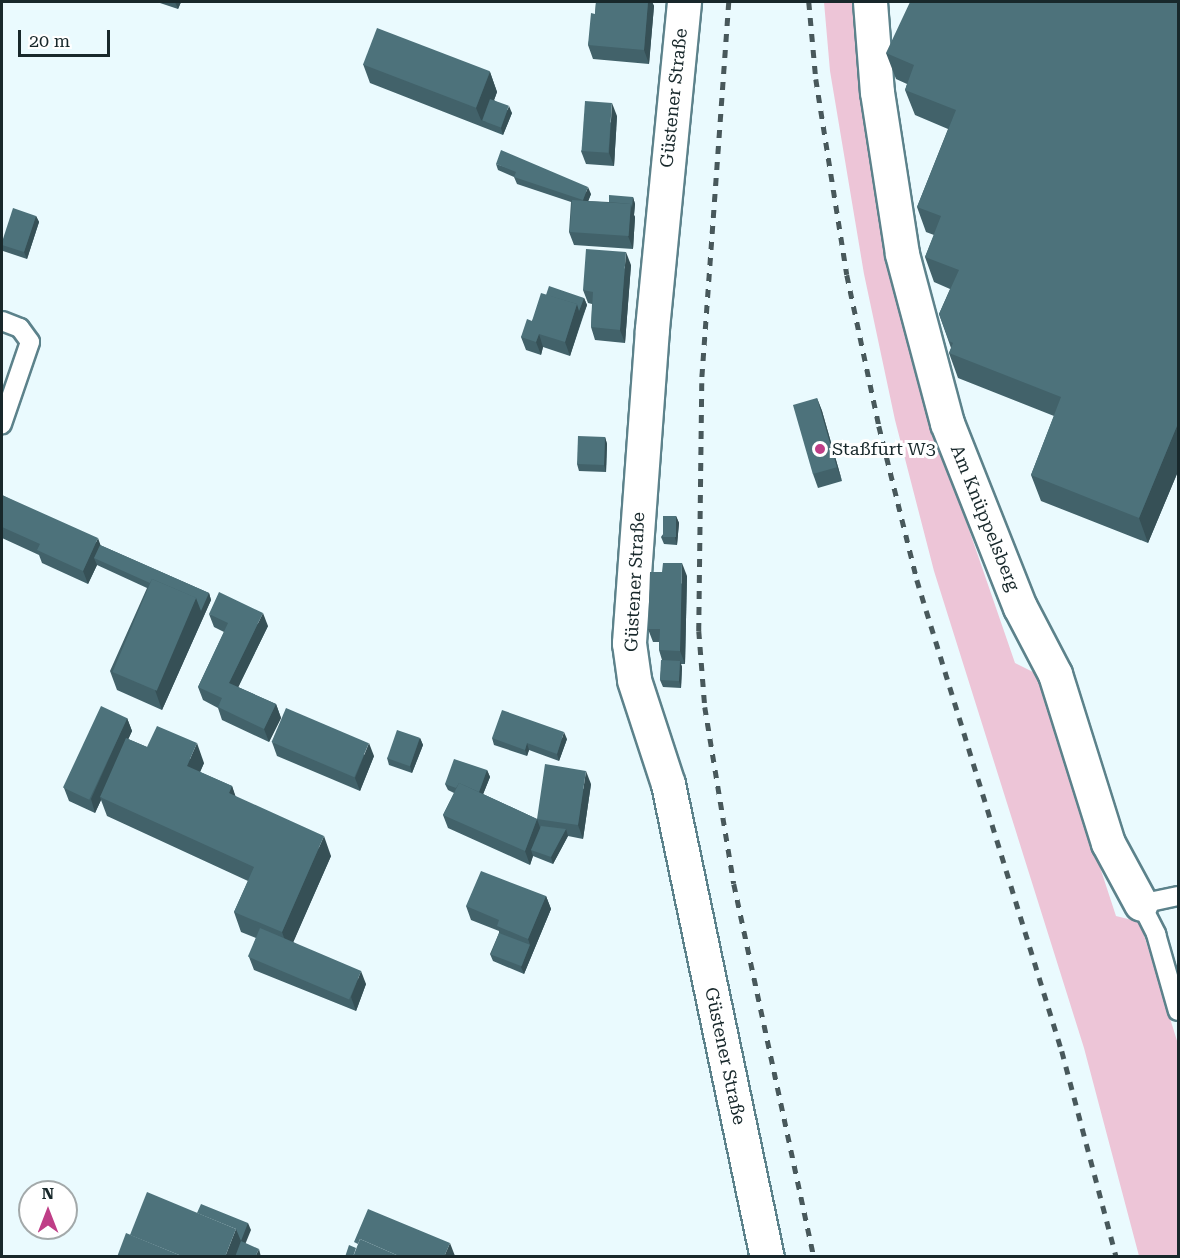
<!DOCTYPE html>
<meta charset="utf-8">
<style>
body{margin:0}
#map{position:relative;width:1180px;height:1258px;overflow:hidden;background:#eafafe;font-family:"Roboto Serif",serif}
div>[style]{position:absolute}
.green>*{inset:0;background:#edc5d7}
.roads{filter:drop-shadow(2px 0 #5c828b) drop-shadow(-2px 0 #5c828b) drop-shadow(0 2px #5c828b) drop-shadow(0 -2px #5c828b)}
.service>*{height:18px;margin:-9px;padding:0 9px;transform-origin:9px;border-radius:9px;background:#fff}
.minor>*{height:33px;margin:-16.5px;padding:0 16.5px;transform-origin:16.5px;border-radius:16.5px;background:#fff}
.rail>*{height:4.5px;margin-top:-2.25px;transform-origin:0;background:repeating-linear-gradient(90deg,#48585b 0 8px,transparent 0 16px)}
.wall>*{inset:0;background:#42626a}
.shaded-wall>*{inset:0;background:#365056}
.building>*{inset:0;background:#4d727b;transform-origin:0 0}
.dots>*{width:16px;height:16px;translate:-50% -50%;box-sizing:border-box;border:3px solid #fff;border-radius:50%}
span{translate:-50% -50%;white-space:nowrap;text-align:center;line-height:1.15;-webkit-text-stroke:6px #fff;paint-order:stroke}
.street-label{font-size:18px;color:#18282b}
.poi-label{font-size:18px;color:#18282b}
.left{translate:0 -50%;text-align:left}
.frame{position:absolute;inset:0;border:3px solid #18282b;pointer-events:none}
.north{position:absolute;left:18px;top:1180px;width:60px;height:60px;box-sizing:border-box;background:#fff;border:2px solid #a3a9aa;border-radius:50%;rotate:0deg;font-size:16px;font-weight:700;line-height:24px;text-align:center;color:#18282b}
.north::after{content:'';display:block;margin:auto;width:21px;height:27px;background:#bf3e87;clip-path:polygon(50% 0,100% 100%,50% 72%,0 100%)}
.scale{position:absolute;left:18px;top:30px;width:92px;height:27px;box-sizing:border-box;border:3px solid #18282b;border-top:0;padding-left:8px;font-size:18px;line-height:21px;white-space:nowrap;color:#18282b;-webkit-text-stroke:4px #fff;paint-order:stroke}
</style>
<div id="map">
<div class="green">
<div style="clip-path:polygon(824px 2px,856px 2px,934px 428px,1015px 663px,1047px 679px,1057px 736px,1116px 916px,1140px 922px,1178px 1044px,1178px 1256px,1139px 1256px,1084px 1048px,934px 571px,895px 420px,864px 274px,830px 71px)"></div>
</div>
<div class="roads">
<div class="service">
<div style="left:2px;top:321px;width:19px;rotate:21deg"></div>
<div style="left:20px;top:328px;width:17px;rotate:54deg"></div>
<div style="left:30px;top:342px;width:87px;rotate:108.9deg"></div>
<div style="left:1178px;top:896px;width:38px;rotate:168deg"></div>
<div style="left:1141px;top:904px;width:34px;rotate:63deg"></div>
<div style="left:1156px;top:934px;width:80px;rotate:74.1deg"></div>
</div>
<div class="minor">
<div style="left:684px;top:2px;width:329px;rotate:95.6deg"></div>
<div style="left:652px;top:329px;width:315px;rotate:94.2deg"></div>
<div style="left:629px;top:643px;width:37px;rotate:82deg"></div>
<div style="left:634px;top:680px;width:109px;rotate:71.9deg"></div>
<div style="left:668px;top:784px;width:482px;rotate:78.2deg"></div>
<div style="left:870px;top:2px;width:90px;rotate:85.6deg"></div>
<div style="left:877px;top:92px;width:164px;rotate:81.2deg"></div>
<div style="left:902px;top:254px;width:175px;rotate:75.1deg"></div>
<div style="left:947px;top:423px;width:198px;rotate:68.4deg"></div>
<div style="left:1020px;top:607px;width:76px;rotate:62.4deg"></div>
<div style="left:1055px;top:674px;width:177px;rotate:72.6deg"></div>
<div style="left:1108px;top:843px;width:69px;rotate:61.6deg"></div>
</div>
</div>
<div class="rail">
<div style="left:729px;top:2px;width:382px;rotate:94.1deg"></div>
<div style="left:702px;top:383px;width:248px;rotate:90.7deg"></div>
<div style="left:699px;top:631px;width:76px;rotate:85.5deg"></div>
<div style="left:705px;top:707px;width:179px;rotate:80.7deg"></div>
<div style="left:734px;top:884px;width:381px;rotate:77.9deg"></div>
<div style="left:809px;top:2px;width:77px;rotate:84.8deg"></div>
<div style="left:816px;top:79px;width:198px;rotate:81deg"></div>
<div style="left:847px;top:275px;width:154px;rotate:78deg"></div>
<div style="left:879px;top:426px;width:159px;rotate:76.1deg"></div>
<div style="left:917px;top:580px;width:493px;rotate:72.9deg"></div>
<div style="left:1062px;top:1051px;width:212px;rotate:75.2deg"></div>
</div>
<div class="wall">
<div style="clip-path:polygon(157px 2px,181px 2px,178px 9px)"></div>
<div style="clip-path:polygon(596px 2px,652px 2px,654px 6px,649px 64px,593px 59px,588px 45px,595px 14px)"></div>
<div style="clip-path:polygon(1179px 2px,1179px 469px,1148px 543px,1041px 501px,1031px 475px,1054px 416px,958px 378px,949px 353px,951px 348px,939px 314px,950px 289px,934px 282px,925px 257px,934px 235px,926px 232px,917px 207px,948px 129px,915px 115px,905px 90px,907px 84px,896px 79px,886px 53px)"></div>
<div style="clip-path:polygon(363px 64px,490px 72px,497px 92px,494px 100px,512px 113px,503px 135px,370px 83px)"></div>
<div style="clip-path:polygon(617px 116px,614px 166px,586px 164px,581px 151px)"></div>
<div style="clip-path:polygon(496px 164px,591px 194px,588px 201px,609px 202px,633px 197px,635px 204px,634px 215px,635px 217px,633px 249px,574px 245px,569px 232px,571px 202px,517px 184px,514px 177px,498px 170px)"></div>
<div style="clip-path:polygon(36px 216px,39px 222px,27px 259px,3px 251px,2px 247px,2px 242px)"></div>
<div style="clip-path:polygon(631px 265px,625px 343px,595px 340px,591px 327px,592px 304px,588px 303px,583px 290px)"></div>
<div style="clip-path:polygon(546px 295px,584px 298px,587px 305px,570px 356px,543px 347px,541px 355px,526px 350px,521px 337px,532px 321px)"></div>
<div style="clip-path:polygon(817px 398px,822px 411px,842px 481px,818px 488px,813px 474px)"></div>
<div style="clip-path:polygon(605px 437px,607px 444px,606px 472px,579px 471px,577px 464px)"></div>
<div style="clip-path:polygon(2px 495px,100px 545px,209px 593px,211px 600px,162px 710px,117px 690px,110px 671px,147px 588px,97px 565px,88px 584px,42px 563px,39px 555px,2px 538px)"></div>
<div style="clip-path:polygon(676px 516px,679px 523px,677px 545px,664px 544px,661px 537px)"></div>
<div style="clip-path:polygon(687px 576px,685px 664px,681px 664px,682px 667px,681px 688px,663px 687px,660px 680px,662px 660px,659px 650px,659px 642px,653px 642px,648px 629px)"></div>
<div style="clip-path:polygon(209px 614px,268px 626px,238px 687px,276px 704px,281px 718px,269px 742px,222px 720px,218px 708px,203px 700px,198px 687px,224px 632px,214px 627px)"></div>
<div style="clip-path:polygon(127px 718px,132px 731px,128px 739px,147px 747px,204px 763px,200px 772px,232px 786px,235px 796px,331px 856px,293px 942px,366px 984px,356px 1011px,254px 970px,249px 957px,256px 938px,241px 932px,234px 912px,248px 881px,107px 816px,101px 800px,95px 813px,69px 801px,64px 788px)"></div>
<div style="clip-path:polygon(420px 738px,423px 745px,412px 773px,389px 765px,387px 758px)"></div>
<div style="clip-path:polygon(492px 738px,567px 739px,559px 761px,529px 750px,527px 756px,494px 745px)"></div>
<div style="clip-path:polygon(272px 742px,374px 756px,360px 791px,277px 756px)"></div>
<div style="clip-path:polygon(487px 770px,490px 777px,483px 794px,537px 819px,591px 784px,583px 839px,568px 836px,553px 864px,533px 856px,530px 865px,448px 828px,443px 815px,454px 793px,448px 790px,445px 784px)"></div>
<div style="clip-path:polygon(546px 896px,551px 909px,524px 974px,493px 961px,490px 954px,499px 933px,499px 931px,471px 920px,466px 906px)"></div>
</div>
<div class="shaded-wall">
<div style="clip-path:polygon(175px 2px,181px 2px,178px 9px)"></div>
<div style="clip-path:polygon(648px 2px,652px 2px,654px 6px,649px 64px,644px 50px)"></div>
<div style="clip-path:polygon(490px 72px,497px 92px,486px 122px,481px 120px,476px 108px)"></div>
<div style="clip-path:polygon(612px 103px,617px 116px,614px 166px,609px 153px)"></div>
<div style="clip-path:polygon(509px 106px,512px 113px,503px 135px,501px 128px)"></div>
<div style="clip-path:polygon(588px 187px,591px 194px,586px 207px,583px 200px)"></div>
<div style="clip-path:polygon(633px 197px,635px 204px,634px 215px,635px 217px,633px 249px,628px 236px,631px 204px)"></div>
<div style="clip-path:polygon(36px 216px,39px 222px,27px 259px,24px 252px)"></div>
<div style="clip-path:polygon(626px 252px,631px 265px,625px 343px,620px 330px)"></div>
<div style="clip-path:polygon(584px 298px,587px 305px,582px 318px,579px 311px)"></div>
<div style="clip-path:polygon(577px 304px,582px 318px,570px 356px,565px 342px)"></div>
<div style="clip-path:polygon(539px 334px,543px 347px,541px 355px,536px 342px)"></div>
<div style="clip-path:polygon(817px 398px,822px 411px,842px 481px,837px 467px)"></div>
<div style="clip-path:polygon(1179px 421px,1179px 469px,1148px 543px,1139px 518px)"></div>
<div style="clip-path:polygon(605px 437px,607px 444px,606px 472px,604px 465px)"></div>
<div style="clip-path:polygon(676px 516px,679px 523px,677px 545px,675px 538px)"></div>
<div style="clip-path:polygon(98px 538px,103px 552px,94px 558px,97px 565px,88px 584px,83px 571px)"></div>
<div style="clip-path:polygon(682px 563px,687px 576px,685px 664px,680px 651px)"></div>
<div style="clip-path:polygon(209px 593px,211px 600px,162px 710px,155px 690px,196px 598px)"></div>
<div style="clip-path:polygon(263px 613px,268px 626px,234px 696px,229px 683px)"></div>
<div style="clip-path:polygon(680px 661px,682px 667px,681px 688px,679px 681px)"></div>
<div style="clip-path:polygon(276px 704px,281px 718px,269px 742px,264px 729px)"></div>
<div style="clip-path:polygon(127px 718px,132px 731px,102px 798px,100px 797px,101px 800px,95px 813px,91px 799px)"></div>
<div style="clip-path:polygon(564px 732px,567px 739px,559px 761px,557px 754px)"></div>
<div style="clip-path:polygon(420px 738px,423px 745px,412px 773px,410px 766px)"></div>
<div style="clip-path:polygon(197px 743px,204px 763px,194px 786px,187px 766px)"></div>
<div style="clip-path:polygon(369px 743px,374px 756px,360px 791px,355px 778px)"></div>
<div style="clip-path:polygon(527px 743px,529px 750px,527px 756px,525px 750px)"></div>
<div style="clip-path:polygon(487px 770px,490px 777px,480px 802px,478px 795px)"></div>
<div style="clip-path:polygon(586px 771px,591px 784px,583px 839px,578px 825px)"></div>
<div style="clip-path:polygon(232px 786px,239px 806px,229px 793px)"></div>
<div style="clip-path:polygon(537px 819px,542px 833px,531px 850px,533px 856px,530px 865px,525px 851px)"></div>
<div style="clip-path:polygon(566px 829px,568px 836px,553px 864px,551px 857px)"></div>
<div style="clip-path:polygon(324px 836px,331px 856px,289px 952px,282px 932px)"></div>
<div style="clip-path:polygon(546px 896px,551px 909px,524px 974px,521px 967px,530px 945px,528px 939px)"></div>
<div style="clip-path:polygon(361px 971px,366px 984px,356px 1011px,351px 997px)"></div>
<div style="clip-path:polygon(248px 1223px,251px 1230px,240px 1257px,225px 1257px,236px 1229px)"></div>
<div style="clip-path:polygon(450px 1243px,455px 1256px,444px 1257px)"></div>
<div style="clip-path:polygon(259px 1249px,261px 1257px,255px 1257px)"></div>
</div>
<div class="building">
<div style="clip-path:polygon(596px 2px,648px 2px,644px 50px,588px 45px,591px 13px,595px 14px)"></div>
<div style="clip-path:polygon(910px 2px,1179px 2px,1179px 421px,1139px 518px,1031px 475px,1061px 397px,949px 353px,953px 343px,949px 341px,939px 314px,959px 270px,925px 257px,941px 216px,917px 207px,956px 110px,905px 90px,914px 65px,886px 53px)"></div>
<div style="left:377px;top:28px;width:121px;height:39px;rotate:21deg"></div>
<div style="left:490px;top:99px;width:20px;height:23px;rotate:20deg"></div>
<div style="left:585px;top:101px;width:27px;height:50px;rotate:4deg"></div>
<div style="clip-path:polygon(501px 150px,588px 187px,583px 200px,514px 177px,516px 172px,496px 164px)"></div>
<div style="clip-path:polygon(609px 195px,633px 197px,632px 208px,631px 204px,609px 202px)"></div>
<div style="left:572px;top:200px;width:59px;height:32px;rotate:4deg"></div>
<div style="clip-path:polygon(13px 208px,36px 216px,24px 252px,2px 245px,2px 242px)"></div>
<div style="clip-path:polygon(586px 249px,626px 252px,620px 330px,591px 327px,593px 292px,583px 290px)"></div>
<div style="clip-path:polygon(549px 286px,584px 298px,579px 311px,577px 304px,546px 295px)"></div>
<div style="clip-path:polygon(541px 293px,577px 304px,565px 342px,539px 334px,536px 342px,521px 337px,527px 319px,532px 321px)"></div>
<div style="left:817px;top:398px;width:72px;height:25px;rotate:74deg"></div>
<div style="left:578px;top:436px;width:27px;height:28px;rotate:2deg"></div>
<div style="clip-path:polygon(2px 495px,98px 538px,83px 571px,37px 550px,40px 544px,2px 527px)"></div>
<div style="left:663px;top:516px;width:13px;height:21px"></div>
<div style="clip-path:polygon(100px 545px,209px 593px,201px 611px,196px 598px,152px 579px,150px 583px,94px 558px)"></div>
<div style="clip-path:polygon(663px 563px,682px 563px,680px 651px,659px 650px,660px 629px,648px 629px,650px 572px,662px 572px)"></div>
<div style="left:152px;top:579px;width:48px;height:101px;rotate:23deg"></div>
<div style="clip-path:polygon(219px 592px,263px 613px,229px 683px,276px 704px,264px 729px,218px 707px,222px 698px,198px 687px,228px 623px,209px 614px)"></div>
<div style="left:661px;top:660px;width:19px;height:20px;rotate:3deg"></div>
<div style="left:101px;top:706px;width:29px;height:90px;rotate:25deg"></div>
<div style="left:286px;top:708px;width:90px;height:37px;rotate:23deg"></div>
<div style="clip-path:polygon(502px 710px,564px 732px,557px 754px,527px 743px,525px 750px,492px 738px)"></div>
<div style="clip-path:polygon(157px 726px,197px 743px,187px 766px,232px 786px,229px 793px,324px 836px,282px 932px,234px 912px,254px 867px,100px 797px,126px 738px,147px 747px)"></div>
<div style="left:397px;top:730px;width:24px;height:30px;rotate:19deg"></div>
<div style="clip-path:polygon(454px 759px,487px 770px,479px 792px,459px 783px,456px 788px,445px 784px)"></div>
<div style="clip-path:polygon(545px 764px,586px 771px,578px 825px,537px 819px,525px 851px,443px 815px,459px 783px,537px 819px)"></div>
<div style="clip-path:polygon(541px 826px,566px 829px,551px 857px,531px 850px)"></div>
<div style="clip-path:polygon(481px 871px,546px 896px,528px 939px,497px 926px,499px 920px,466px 906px)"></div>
<div style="left:260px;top:928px;width:110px;height:31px;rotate:23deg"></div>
<div style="left:499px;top:933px;width:33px;height:23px;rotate:21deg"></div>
<div style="clip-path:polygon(147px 1192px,236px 1229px,225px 1257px,184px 1257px,130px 1235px)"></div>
<div style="clip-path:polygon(201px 1204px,248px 1223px,241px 1241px,236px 1229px,197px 1213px)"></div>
<div style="clip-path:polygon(368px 1209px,450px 1243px,444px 1257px,401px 1257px,360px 1239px,358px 1244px,354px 1242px)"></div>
<div style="clip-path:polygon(126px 1233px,184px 1257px,117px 1257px)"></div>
<div style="clip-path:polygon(360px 1239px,401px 1257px,353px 1257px)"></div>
<div style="clip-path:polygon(241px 1241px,259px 1249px,255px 1257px,235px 1257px)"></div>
<div style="clip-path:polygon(349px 1245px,356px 1248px,353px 1257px,345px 1257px)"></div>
</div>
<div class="dots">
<div style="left:820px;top:449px;background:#bf3e87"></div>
</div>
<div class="street-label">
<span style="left:674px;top:98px;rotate:-84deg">Güstener Straße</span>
<span style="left:985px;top:518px;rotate:68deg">Am Knüppelsberg</span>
<span style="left:635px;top:582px;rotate:-87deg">Güstener Straße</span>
<span style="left:725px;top:1056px;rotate:78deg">Güstener Straße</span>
</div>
<div class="poi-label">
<span class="left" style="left:832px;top:449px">Staßfurt W3</span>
</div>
<div class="frame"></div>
<div class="north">N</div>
<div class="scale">20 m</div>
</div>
